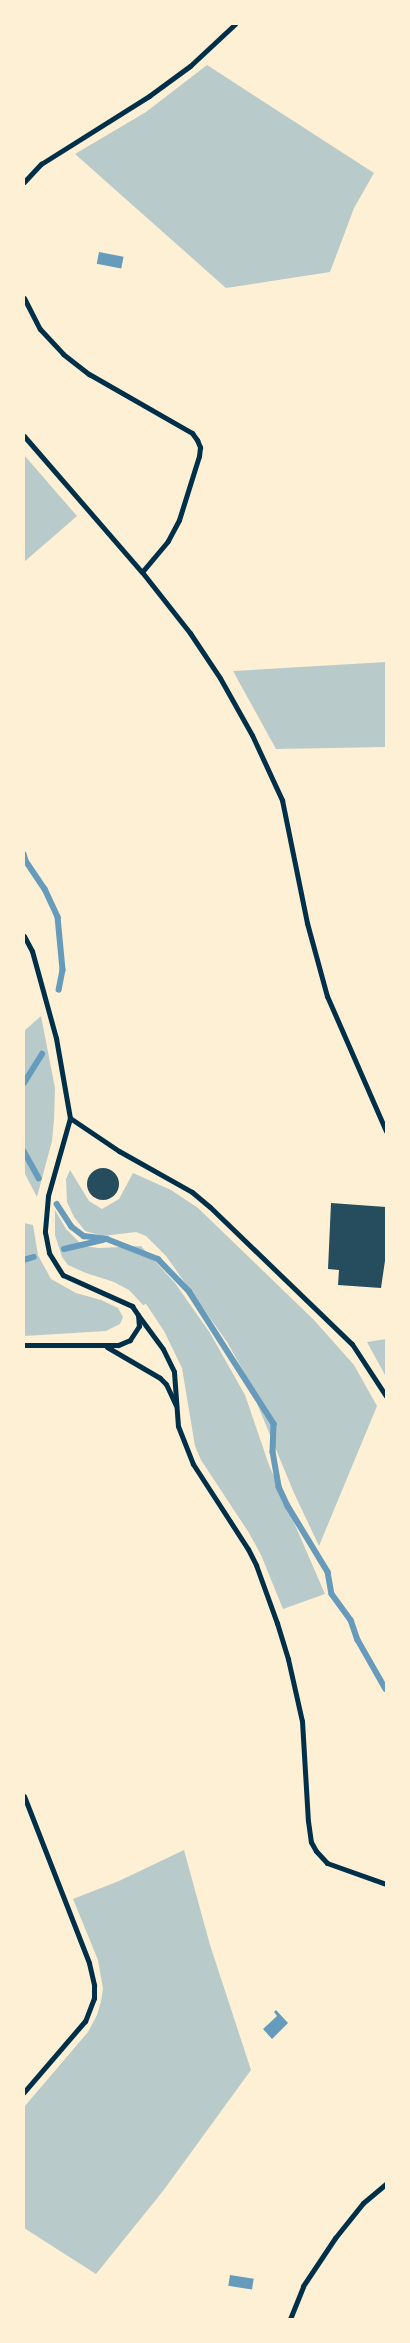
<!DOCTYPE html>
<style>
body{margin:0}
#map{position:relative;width:410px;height:2343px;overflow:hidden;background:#fdf0d5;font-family:"Noto Sans",sans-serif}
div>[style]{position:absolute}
.green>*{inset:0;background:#b9caca}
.water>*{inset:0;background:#669bbc;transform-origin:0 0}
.stream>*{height:5.5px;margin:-2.75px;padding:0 2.75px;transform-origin:2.75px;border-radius:2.75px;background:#669bbc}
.building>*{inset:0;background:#264d5e}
.round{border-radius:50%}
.minor>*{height:5px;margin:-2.5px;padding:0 2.5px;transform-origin:2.5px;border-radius:2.5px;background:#003049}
span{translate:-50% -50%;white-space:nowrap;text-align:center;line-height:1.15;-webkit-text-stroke:4px #fdf0d5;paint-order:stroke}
.frame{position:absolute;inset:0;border:25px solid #fdf0d5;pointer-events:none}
</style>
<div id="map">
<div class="green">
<div style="clip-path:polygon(207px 65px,374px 173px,354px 208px,330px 272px,226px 288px,75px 154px,146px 112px)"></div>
<div style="clip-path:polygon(24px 455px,77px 516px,24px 562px)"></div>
<div style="clip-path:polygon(386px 662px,386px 747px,276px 749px,233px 671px)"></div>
<div style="clip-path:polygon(41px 1016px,55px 1088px,54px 1120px,52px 1141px,37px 1197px,24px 1172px,24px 1031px)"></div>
<div style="clip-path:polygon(70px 1170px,89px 1201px,102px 1209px,119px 1199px,133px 1173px,171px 1190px,198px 1208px,314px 1320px,354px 1365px,377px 1406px,319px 1546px,294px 1493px,244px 1372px,227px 1342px,166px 1256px,146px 1236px,136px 1232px,103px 1236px,85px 1231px,74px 1217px,67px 1202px,66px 1179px)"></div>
<div style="clip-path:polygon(55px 1210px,66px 1229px,83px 1246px,99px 1248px,141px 1246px,175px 1283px,210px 1333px,245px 1395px,269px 1465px,325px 1594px,283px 1609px,261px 1555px,249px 1533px,201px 1460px,195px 1446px,182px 1368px,164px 1331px,146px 1304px,143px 1305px,129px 1290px,114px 1282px,86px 1273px,68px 1265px,62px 1257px,55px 1235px)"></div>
<div style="clip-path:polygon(24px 1223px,33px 1225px,38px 1255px,51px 1279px,76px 1293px,101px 1300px,118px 1308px,123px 1317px,120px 1324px,106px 1331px,24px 1336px)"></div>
<div style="clip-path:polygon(386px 1339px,386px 1377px,367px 1342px)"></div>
<div style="clip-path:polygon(184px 1850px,210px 1945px,251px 2070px,163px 2191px,96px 2274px,24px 2228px,24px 2107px,88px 2032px,97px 2015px,101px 2001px,103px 1989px,98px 1960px,73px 1899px,119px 1881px)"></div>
</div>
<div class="water">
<div style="left:99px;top:252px;width:25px;height:12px;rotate:11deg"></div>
<div style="clip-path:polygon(276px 2010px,288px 2023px,272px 2039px,263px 2029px,277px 2016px,274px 2012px)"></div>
<div style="left:230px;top:2275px;width:24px;height:11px;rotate:9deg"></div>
</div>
<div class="stream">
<div style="left:24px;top:854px;width:7px;rotate:74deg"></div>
<div style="left:26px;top:861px;width:34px;rotate:56deg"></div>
<div style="left:45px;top:889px;width:31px;rotate:65deg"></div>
<div style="left:58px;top:917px;width:53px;rotate:84.6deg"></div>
<div style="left:63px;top:970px;width:20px;rotate:101deg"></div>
<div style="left:24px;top:1083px;width:34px;rotate:-58deg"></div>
<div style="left:24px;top:1151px;width:31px;rotate:61deg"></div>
<div style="left:57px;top:1204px;width:27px;rotate:57deg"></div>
<div style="left:72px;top:1227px;width:15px;rotate:37deg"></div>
<div style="left:84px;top:1236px;width:23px;rotate:7deg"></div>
<div style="left:107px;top:1239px;width:55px;rotate:21.4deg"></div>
<div style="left:158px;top:1259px;width:45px;rotate:45.9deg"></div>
<div style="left:189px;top:1291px;width:158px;rotate:57.4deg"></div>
<div style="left:274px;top:1424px;width:28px;rotate:92deg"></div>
<div style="left:273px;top:1452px;width:36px;rotate:80deg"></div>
<div style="left:279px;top:1487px;width:21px;rotate:65deg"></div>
<div style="left:288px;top:1506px;width:77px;rotate:58.8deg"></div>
<div style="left:328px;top:1572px;width:22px;rotate:80deg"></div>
<div style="left:332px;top:1594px;width:32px;rotate:54deg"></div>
<div style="left:351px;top:1620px;width:21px;rotate:71deg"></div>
<div style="left:358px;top:1640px;width:56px;rotate:60.3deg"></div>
<div style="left:64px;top:1249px;width:40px;rotate:-13deg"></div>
<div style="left:24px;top:1260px;width:10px;rotate:-17deg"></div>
</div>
<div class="building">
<div class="round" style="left:87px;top:1168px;width:32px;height:32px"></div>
<div style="clip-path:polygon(331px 1203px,386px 1207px,386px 1254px,381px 1288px,338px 1285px,339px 1270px,328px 1269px)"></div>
</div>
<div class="minor">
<div style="left:24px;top:182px;width:25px;rotate:-47deg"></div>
<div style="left:41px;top:164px;width:128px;rotate:-32.2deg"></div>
<div style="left:149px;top:96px;width:51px;rotate:-36.2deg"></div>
<div style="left:190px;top:66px;width:62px;rotate:-43deg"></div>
<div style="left:24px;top:298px;width:35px;rotate:63deg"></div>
<div style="left:40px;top:329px;width:34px;rotate:47deg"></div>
<div style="left:63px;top:354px;width:33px;rotate:38deg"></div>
<div style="left:89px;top:374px;width:119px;rotate:29.8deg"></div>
<div style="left:192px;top:433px;width:9px;rotate:54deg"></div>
<div style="left:197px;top:440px;width:8px;rotate:67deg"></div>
<div style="left:200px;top:447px;width:9px;rotate:96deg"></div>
<div style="left:199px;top:456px;width:67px;rotate:107.4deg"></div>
<div style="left:179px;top:520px;width:24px;rotate:118deg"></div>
<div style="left:168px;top:541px;width:40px;rotate:130deg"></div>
<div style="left:24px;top:436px;width:180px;rotate:49.1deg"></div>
<div style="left:142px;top:572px;width:78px;rotate:51.8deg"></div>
<div style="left:190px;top:633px;width:54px;rotate:56.3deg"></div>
<div style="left:220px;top:678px;width:65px;rotate:60.7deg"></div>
<div style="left:252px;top:735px;width:72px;rotate:65.2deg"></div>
<div style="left:282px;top:800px;width:126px;rotate:78.5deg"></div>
<div style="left:307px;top:923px;width:76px;rotate:74.7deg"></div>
<div style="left:327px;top:996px;width:147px;rotate:66.4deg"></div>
<div style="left:24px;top:936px;width:17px;rotate:62deg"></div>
<div style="left:32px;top:951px;width:90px;rotate:74.6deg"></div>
<div style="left:56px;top:1038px;width:81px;rotate:80.1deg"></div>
<div style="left:70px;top:1118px;width:81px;rotate:105.8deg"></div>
<div style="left:48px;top:1196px;width:36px;rotate:95deg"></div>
<div style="left:45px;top:1232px;width:21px;rotate:79deg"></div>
<div style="left:49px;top:1253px;width:26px;rotate:58deg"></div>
<div style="left:63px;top:1275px;width:76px;rotate:24.2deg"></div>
<div style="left:132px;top:1306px;width:11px;rotate:56deg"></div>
<div style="left:138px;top:1315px;width:11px;rotate:85deg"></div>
<div style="left:139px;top:1326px;width:17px;rotate:123deg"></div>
<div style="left:130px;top:1340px;width:13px;rotate:157deg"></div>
<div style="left:118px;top:1345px;width:94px;rotate:180deg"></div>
<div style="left:70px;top:1118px;width:59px;rotate:34deg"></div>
<div style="left:119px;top:1151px;width:84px;rotate:29.3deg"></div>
<div style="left:192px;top:1192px;width:23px;rotate:40deg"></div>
<div style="left:210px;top:1207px;width:197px;rotate:44deg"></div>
<div style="left:352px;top:1344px;width:62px;rotate:56.8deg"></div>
<div style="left:138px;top:1315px;width:42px;rotate:53.7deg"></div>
<div style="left:163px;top:1349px;width:25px;rotate:64deg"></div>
<div style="left:174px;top:1372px;width:54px;rotate:85.8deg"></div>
<div style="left:178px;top:1426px;width:41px;rotate:68.5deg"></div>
<div style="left:193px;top:1464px;width:101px;rotate:57.1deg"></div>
<div style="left:248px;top:1549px;width:18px;rotate:63deg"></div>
<div style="left:256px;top:1565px;width:62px;rotate:70.1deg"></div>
<div style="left:277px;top:1623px;width:38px;rotate:73deg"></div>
<div style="left:288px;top:1659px;width:64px;rotate:77.3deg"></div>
<div style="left:302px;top:1721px;width:100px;rotate:86.6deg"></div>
<div style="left:308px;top:1821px;width:21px;rotate:82deg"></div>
<div style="left:311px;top:1842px;width:10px;rotate:61deg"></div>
<div style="left:316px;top:1851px;width:16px;rotate:47deg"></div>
<div style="left:327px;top:1863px;width:63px;rotate:19.6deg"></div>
<div style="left:107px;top:1347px;width:61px;rotate:30.3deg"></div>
<div style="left:160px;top:1378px;width:8px;rotate:45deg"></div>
<div style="left:166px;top:1384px;width:23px;rotate:65deg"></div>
<div style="left:24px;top:1796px;width:179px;rotate:68.7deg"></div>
<div style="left:89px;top:1963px;width:23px;rotate:77deg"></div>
<div style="left:94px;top:1985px;width:13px;rotate:90deg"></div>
<div style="left:94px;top:1998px;width:25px;rotate:111deg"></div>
<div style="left:85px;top:2021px;width:94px;rotate:130.7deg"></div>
<div style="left:290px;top:2319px;width:35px;rotate:-68deg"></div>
<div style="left:303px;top:2286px;width:58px;rotate:-56.3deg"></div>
<div style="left:335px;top:2238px;width:45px;rotate:-51.3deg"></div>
<div style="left:363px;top:2203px;width:30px;rotate:-40deg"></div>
</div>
<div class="frame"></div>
</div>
